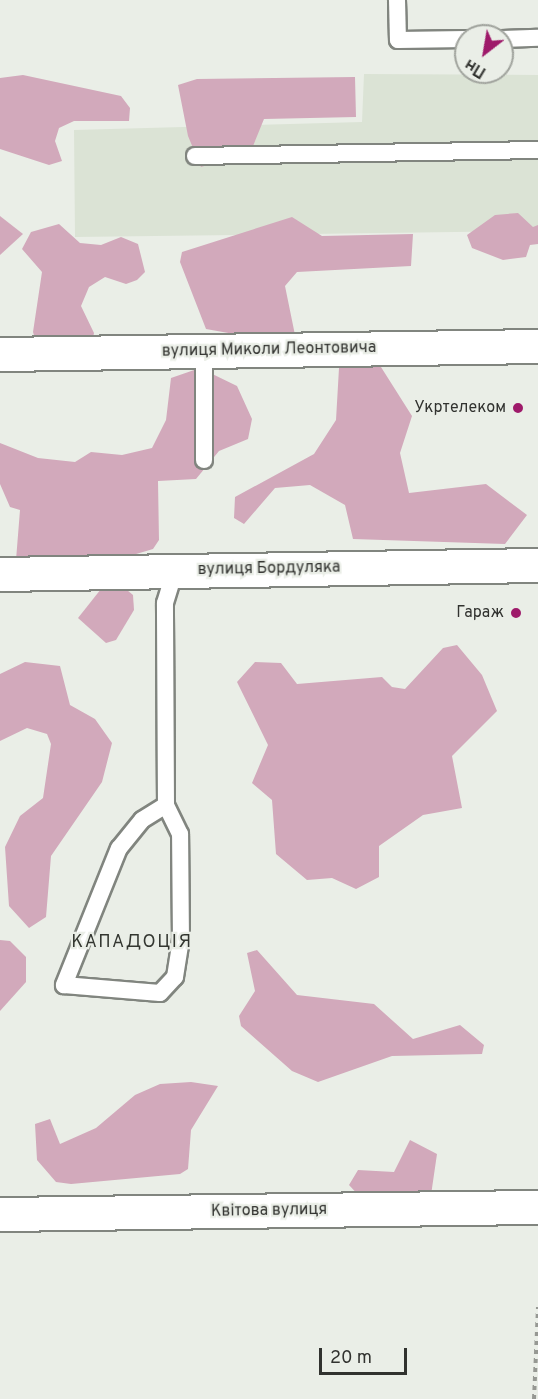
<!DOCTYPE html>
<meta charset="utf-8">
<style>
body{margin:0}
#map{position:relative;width:538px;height:1399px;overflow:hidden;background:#eaeee7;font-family:Overpass,sans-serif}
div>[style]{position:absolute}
.built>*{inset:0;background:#dbe3d5}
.forest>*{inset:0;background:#d2a9bb}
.path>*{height:4px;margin-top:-2px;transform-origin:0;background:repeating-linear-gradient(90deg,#969893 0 4.5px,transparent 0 9px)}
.roads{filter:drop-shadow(2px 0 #81857f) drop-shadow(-2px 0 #81857f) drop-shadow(0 2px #81857f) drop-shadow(0 -2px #81857f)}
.lane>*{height:16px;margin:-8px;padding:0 8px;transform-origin:8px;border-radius:8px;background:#fff}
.street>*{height:33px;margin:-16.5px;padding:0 16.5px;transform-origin:16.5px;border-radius:16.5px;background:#fff}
.dots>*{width:16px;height:16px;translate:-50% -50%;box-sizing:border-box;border:3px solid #eaeee7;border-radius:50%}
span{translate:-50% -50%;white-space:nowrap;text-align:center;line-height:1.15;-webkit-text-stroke:4.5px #eaeee7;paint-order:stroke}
.street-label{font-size:16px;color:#31322f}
.poi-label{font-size:16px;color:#31322f}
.right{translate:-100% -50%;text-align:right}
.neighbourhood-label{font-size:18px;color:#333630;letter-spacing:1.5px}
.north{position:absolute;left:454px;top:24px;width:60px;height:60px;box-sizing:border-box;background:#eaeee7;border:2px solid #a0a39d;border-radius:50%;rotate:211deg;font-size:16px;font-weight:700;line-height:24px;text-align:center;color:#31322f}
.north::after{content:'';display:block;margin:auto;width:21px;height:27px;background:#9e1a6a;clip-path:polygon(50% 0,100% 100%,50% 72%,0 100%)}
.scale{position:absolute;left:319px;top:1348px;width:88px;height:27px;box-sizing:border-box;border:3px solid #31322f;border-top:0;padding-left:8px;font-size:18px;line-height:21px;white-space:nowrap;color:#31322f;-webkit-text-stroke:4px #eaeee7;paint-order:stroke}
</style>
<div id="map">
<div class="built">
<div style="clip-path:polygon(364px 74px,538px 75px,538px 231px,75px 237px,74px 130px,362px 122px)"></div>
</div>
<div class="forest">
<div style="clip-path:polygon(23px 75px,121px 96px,130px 108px,129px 121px,74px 121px,59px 128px,55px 141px,62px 161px,49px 165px,0 149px,0 78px)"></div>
<div style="clip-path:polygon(355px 77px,356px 117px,264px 119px,251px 151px,201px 167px,188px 136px,178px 85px,197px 79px)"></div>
<div style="clip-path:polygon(518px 213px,533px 227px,538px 225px,538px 244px,530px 245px,526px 257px,503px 260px,472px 248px,467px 235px,495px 215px)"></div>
<div style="clip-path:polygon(0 216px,23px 234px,0 255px)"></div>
<div style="clip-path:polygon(292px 217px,322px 236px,413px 234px,411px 266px,297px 272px,285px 286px,295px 335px,251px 337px,206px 329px,180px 262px,182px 252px)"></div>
<div style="clip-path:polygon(59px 224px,80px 243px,101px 245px,121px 237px,138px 244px,145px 272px,137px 280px,126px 284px,105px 277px,89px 287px,81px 306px,94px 333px,90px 353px,39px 352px,33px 332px,42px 272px,22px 249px,31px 232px)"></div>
<div style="clip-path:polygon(374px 356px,412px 416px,400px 453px,409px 493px,486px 484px,527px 515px,505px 544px,353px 539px,345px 505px,310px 485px,275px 488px,244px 524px,234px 518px,235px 497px,314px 454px,336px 420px,339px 368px,344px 361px)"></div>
<div style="clip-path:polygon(200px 368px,237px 386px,252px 419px,248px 439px,219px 451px,196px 479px,158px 481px,159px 540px,153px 549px,55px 578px,16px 560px,20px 510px,10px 507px,0 484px,0 443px,38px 458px,75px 462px,91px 452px,122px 455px,152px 448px,166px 420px,171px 378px)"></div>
<div style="clip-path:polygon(121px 585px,133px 595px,134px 610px,116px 640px,106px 643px,78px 618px,101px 589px)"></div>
<div style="clip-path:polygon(457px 645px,482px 675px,497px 711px,452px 756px,462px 808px,423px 815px,379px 846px,379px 877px,356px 889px,332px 878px,307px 880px,276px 854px,272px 800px,252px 783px,268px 745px,237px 682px,255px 662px,281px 663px,297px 684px,382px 677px,392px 687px,405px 689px,443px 648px)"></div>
<div style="clip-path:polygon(25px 662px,60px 666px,70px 705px,95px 719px,112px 743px,102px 782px,51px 856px,46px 917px,29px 928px,9px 906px,5px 847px,20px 816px,43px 798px,51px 744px,47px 734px,27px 728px,0 741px,0 674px)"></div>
<div style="clip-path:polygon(0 940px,10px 941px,26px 957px,26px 982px,0 1011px)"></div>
<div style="clip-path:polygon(257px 950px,297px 995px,374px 1004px,413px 1039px,460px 1025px,484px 1045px,482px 1054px,392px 1056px,318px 1082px,292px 1071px,241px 1026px,239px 1016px,255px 991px,247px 953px)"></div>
<div style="clip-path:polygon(191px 1082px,218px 1086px,191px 1130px,188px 1169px,180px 1174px,71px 1184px,56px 1182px,37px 1160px,35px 1124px,50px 1119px,60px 1144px,96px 1128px,135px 1095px,160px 1084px)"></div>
<div style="clip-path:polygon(410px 1140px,437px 1154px,431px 1195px,420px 1202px,395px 1192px,362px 1199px,349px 1185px,358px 1170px,394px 1172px)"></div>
</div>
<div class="path">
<div style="left:534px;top:1399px;width:92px;rotate:-87.5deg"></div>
</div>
<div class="roads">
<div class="lane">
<div style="left:397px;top:0;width:40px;rotate:88.6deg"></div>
<div style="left:398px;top:40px;width:68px;rotate:-0.8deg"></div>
<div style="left:502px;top:39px;width:36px;rotate:-2deg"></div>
<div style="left:195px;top:156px;width:343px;rotate:-1deg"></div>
<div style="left:204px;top:351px;width:109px;rotate:90deg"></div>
<div style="left:166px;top:805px;width:28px;rotate:148deg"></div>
<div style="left:142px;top:820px;width:36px;rotate:129deg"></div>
<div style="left:119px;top:848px;width:148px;rotate:111.9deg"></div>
<div style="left:64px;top:985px;width:96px;rotate:4.8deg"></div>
<div style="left:160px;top:993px;width:22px;rotate:-47deg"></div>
<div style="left:175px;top:977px;width:36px;rotate:-81deg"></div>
<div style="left:181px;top:941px;width:107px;rotate:-90.5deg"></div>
<div style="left:180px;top:834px;width:32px;rotate:-116deg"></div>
<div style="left:166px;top:805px;width:202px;rotate:-90.3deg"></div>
<div style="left:165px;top:603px;width:34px;rotate:-73deg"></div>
</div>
<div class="street">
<div style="left:0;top:354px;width:538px;rotate:-0.85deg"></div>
<div style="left:0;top:574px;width:538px;rotate:-0.96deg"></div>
<div style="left:0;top:1214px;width:538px;rotate:-0.75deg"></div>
</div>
</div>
<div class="dots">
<div style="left:518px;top:408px;background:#9e1a6a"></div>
<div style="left:516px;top:613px;background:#9e1a6a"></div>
</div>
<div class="street-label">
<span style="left:269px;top:350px;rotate:-1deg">вулиця Миколи Леонтовича</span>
<span style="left:269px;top:569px;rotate:-1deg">вулиця Бордуляка</span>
<span style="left:269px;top:1211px;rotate:-1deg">Квітова вулиця</span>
</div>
<div class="poi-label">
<span class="right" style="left:506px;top:408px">Укртелеком</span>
<span class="right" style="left:504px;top:613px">Гараж</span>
</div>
<div class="neighbourhood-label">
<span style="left:132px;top:943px">КАПАДОЦІЯ</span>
</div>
<div class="north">Пн</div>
<div class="scale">20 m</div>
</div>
